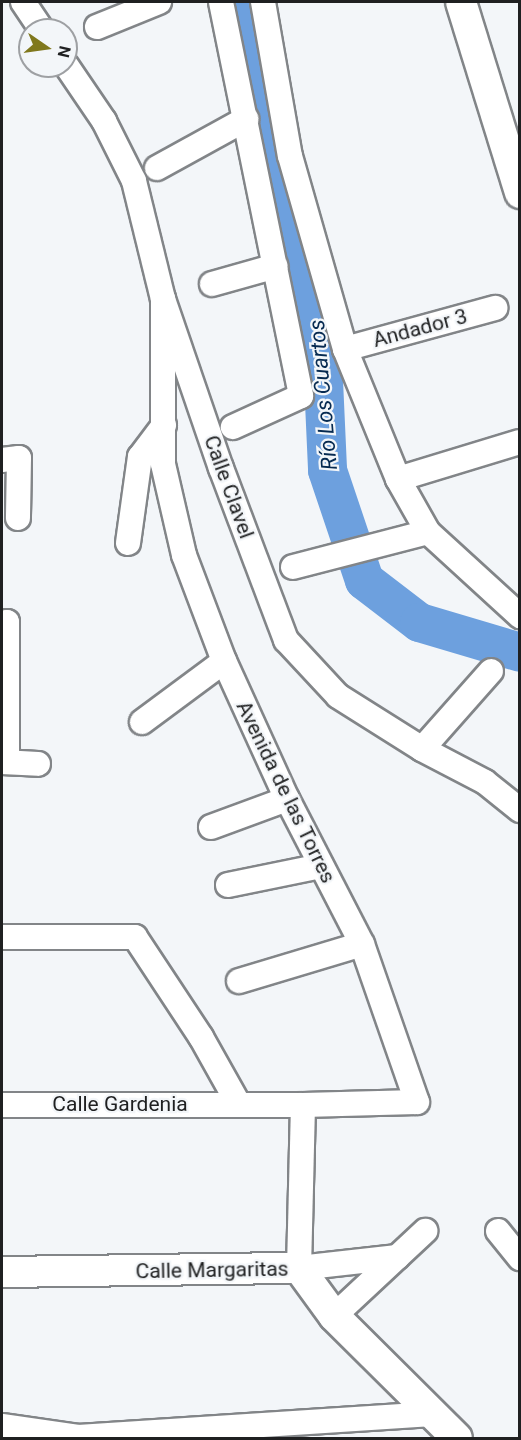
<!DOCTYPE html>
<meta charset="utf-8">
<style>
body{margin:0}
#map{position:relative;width:521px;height:1440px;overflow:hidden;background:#f3f6f9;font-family:Roboto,sans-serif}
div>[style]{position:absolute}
.river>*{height:39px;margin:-19.5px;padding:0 19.5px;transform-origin:19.5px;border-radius:19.5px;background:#6da0de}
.roads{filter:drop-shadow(2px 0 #828588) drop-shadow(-2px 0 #828588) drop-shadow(0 2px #828588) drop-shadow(0 -2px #828588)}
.minor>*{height:24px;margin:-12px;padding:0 12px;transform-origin:12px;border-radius:12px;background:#fff}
.tertiary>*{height:30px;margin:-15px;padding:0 15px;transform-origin:15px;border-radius:15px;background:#fff}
span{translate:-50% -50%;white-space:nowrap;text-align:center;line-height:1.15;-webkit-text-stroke:4.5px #f3f6f9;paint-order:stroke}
.street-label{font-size:21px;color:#1f2021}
.water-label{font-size:22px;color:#062a51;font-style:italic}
.frame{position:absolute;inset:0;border:3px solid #1f2021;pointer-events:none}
.north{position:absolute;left:18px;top:18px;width:60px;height:60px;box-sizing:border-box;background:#f3f6f9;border:2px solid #9ea0a3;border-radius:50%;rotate:103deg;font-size:16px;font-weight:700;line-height:24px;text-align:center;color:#1f2021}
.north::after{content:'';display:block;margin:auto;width:21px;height:27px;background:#80781d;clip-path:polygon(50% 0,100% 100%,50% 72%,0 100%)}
</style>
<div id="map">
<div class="river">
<div style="left:247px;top:2px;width:103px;rotate:81.1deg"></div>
<div style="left:263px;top:104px;width:239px;rotate:76deg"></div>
<div style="left:321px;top:336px;width:134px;rotate:87.4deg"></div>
<div style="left:327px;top:470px;width:116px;rotate:71.4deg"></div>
<div style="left:364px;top:580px;width:69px;rotate:37.4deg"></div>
<div style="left:419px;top:622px;width:105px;rotate:16.5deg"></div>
</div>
<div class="roads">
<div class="minor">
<div style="left:23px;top:2px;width:34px;rotate:56deg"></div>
<div style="left:221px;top:2px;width:402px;rotate:78.5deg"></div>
<div style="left:301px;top:396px;width:75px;rotate:155.5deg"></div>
<div style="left:263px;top:2px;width:156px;rotate:80.1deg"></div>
<div style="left:290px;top:156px;width:201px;rotate:74.1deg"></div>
<div style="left:345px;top:349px;width:140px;rotate:67.8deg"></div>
<div style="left:398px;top:479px;width:61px;rotate:60.5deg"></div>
<div style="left:428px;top:532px;width:125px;rotate:42.4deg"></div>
<div style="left:97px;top:27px;width:67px;rotate:-22deg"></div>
<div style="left:66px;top:65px;width:68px;rotate:55.8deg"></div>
<div style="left:104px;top:121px;width:67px;rotate:63.4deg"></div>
<div style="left:134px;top:181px;width:122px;rotate:76.2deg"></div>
<div style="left:163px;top:299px;width:179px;rotate:71.1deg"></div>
<div style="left:221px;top:468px;width:184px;rotate:69.3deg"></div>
<div style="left:286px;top:640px;width:76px;rotate:47.1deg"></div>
<div style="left:338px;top:696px;width:99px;rotate:32.2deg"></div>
<div style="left:422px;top:749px;width:71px;rotate:27.6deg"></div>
<div style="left:485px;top:782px;width:45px;rotate:38.7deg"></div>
<div style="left:157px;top:168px;width:102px;rotate:-28.8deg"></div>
<div style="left:212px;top:284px;width:66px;rotate:-15.7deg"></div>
<div style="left:345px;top:349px;width:156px;rotate:-15.3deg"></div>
<div style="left:2px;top:460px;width:17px;rotate:-7deg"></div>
<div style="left:19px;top:458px;width:60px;rotate:91deg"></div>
<div style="left:398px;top:479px;width:127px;rotate:-16.9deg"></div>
<div style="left:128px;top:543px;width:87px;rotate:-82.1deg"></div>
<div style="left:140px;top:457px;width:40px;rotate:-53deg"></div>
<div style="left:293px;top:567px;width:139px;rotate:-14.5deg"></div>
<div style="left:2px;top:623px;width:5px;rotate:-11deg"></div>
<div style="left:7px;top:622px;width:140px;rotate:90deg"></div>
<div style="left:142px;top:722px;width:102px;rotate:-36.6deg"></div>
<div style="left:422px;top:749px;width:104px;rotate:-48.5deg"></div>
<div style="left:2px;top:762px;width:36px;rotate:3deg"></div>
<div style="left:211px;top:827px;width:81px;rotate:-20.2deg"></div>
<div style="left:228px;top:885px;width:95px;rotate:-11.5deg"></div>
<div style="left:2px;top:937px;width:133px"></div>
<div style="left:135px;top:937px;width:120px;rotate:56.6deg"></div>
<div style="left:201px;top:1037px;width:76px;rotate:60.7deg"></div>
<div style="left:239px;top:981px;width:128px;rotate:-16.7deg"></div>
<div style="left:2px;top:1105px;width:301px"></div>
<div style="left:303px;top:1105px;width:114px;rotate:-1.5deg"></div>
<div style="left:417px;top:1102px;width:167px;rotate:-109.2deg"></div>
<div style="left:362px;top:944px;width:163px;rotate:-117.3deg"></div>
<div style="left:287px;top:799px;width:152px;rotate:-114.5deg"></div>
<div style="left:224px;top:661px;width:113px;rotate:-110.7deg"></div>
<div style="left:184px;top:555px;width:93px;rotate:-103deg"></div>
<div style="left:163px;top:464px;width:165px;rotate:-90deg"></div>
<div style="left:303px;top:1105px;width:163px;rotate:91.4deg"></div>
<div style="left:299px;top:1268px;width:99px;rotate:-6.4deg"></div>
<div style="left:498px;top:1231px;width:35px;rotate:51deg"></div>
<div style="left:334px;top:1316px;width:125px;rotate:-43deg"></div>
<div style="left:2px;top:1426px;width:77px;rotate:8.2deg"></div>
<div style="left:78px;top:1437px;width:355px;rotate:-3.7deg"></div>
</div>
<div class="tertiary">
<div style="left:461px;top:2px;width:200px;rotate:72.8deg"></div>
<div style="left:2px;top:1272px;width:297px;rotate:-0.8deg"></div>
<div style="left:299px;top:1268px;width:59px;rotate:53.9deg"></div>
<div style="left:334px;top:1316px;width:173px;rotate:44.8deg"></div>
</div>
</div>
<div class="street-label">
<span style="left:420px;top:328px;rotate:-15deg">Andador 3</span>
<span style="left:229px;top:487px;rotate:70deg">Calle Clavel</span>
<span style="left:286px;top:792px;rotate:64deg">Avenida de las Torres</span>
<span style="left:120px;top:1104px">Calle Gardenia</span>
<span style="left:212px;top:1270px;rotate:-1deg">Calle Margaritas</span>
</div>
<div class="water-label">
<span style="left:323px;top:395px;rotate:-95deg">Río Los Cuartos</span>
</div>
<div class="frame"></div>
<div class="north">N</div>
</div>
